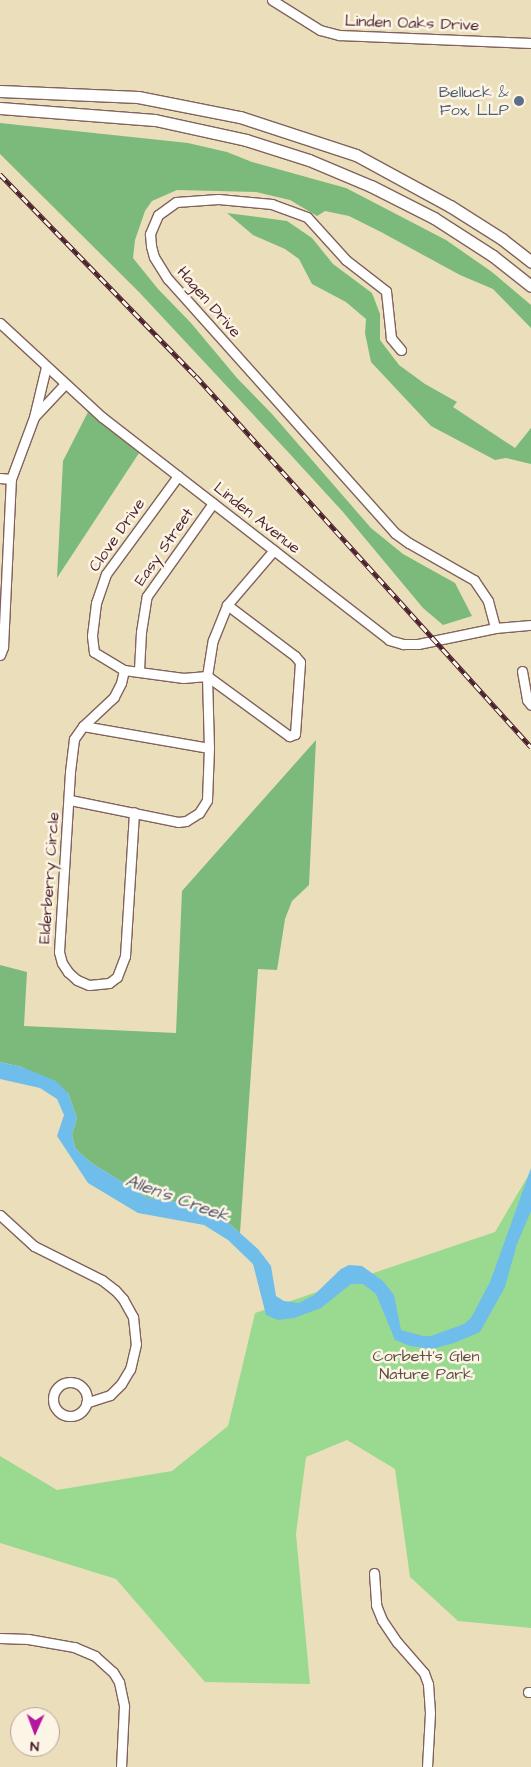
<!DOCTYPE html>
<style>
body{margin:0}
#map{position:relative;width:531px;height:1767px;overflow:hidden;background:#ebdfbb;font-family:"Architects Daughter",sans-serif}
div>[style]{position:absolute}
.green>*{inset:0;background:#9ada90}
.forest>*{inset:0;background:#7bba7a}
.water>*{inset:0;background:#6fbdea}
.roads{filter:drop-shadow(1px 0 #82625d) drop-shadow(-1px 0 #82625d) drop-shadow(0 1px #82625d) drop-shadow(0 -1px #82625d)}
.minor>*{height:9px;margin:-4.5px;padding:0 4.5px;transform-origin:4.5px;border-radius:4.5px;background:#fff}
.minor>.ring{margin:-4.5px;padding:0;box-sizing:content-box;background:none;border:9px solid #fff;border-radius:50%}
.major>*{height:11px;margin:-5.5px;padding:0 5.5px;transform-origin:5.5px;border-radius:5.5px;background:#fff}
.rail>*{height:4.5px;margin-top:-2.25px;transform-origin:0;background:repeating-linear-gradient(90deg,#fcf5e5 0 8px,#4a1f2b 0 16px);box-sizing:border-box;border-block:1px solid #4a1f2b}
.dots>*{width:14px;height:14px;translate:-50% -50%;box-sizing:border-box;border:2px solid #fcf5e5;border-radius:50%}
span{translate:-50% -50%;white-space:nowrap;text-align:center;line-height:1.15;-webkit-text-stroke:5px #fcf5e5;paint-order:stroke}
.street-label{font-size:16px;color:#4a1f2b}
.service-label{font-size:16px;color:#4e5e75}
.right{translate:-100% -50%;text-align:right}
.park-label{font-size:16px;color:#5e4e44}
.water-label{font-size:18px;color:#57566e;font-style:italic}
.north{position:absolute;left:10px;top:1707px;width:50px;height:50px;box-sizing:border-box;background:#fcf5e5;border:1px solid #b59f9b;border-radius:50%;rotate:182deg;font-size:14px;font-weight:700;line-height:20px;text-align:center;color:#4a1f2b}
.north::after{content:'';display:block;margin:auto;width:18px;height:22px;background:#b5179e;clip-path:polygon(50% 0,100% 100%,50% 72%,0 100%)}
</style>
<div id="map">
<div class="green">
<div style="clip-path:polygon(531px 1171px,531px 1628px,458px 1621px,410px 1577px,395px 1469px,347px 1440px,306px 1457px,296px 1534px,310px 1684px,205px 1682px,116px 1579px,0 1543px,0 1456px,57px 1490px,172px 1471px,228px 1426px,255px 1313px,495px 1232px)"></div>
</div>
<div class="forest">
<div style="clip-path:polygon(0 123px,188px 143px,227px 152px,252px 162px,346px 188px,446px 240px,492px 272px,531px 305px,531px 328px,493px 289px,460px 275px,381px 232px,349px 216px,325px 211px,317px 216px,290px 200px,256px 192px,177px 190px,152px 201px,145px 211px,135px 240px,133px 258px,158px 289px,191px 323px,237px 378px,272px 414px,371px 528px,403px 554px,455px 583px,472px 616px,443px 625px,423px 608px,343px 512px,289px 453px,139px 292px,0 154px)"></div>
<div style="clip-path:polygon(227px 213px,287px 221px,312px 238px,333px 264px,372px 293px,380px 314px,380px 340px,399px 365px,425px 384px,457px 402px,453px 407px,515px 448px,531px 428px,531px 464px,506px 458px,495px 460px,431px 426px,371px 362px,365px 333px,366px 319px,346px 302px,312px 284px,299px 259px,285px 249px,253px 235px)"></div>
<div style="clip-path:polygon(88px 412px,139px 453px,57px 578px,63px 461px)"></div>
<div style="clip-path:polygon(316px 740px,309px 885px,292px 901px,285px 919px,277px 970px,258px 969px,240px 1233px,226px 1221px,206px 1211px,177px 1202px,148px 1198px,90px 1162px,75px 1148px,72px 1135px,77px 1118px,68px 1093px,22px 1067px,0 1062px,0 965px,27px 972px,24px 1026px,176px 1033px,182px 891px)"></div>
</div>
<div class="water">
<div style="clip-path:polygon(0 1062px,22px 1067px,56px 1081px,68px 1093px,77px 1118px,72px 1135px,75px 1148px,90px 1162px,148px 1198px,177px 1202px,206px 1211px,226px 1221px,240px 1233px,258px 1249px,271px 1266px,276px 1296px,284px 1301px,299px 1303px,314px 1295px,341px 1269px,349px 1265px,362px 1266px,383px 1281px,394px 1295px,401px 1330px,423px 1336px,431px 1336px,464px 1324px,471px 1318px,490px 1282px,531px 1168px,531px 1211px,517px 1244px,505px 1287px,480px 1332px,454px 1343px,432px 1349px,410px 1346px,395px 1340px,376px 1294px,363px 1284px,351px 1284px,321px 1308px,294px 1318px,278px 1320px,266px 1315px,253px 1264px,228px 1240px,204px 1225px,138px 1213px,88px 1183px,57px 1136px,64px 1115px,57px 1099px,40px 1088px,0 1079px)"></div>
</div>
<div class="roads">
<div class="minor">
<div style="left:272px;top:0;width:57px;rotate:32deg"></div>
<div style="left:320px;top:30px;width:20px;rotate:15deg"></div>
<div style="left:339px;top:35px;width:192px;rotate:2.4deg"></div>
<div style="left:0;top:323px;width:139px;rotate:42.7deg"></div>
<div style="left:102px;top:417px;width:363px;rotate:37.8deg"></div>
<div style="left:389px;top:640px;width:15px;rotate:16deg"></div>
<div style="left:403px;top:644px;width:15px"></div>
<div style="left:418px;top:644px;width:79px;rotate:-11.7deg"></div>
<div style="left:495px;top:628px;width:36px;rotate:-5deg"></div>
<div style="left:401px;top:350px;width:16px;rotate:-130deg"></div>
<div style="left:391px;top:338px;width:47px;rotate:-96.1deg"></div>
<div style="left:386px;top:291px;width:51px;rotate:-142.2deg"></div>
<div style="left:346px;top:260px;width:58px;rotate:-132.2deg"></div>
<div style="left:307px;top:217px;width:37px;rotate:-160deg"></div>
<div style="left:272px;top:204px;width:54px;rotate:-174.7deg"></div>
<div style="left:218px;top:199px;width:42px;rotate:175.9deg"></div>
<div style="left:176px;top:202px;width:22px;rotate:144deg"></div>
<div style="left:158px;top:215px;width:21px;rotate:113deg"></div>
<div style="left:150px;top:234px;width:12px;rotate:85deg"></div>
<div style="left:151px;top:246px;width:11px;rotate:75deg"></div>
<div style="left:154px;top:257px;width:26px;rotate:58deg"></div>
<div style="left:168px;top:279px;width:341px;rotate:48.2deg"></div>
<div style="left:395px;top:533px;width:17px;rotate:36deg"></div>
<div style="left:409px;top:543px;width:75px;rotate:29.6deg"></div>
<div style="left:474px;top:580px;width:25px;rotate:56deg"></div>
<div style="left:488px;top:601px;width:28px;rotate:75deg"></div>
<div style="left:34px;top:417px;width:51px;rotate:-76.5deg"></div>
<div style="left:178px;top:476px;width:122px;rotate:126.3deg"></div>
<div style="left:106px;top:574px;width:31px;rotate:109deg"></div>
<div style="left:96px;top:603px;width:33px;rotate:97deg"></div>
<div style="left:92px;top:636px;width:16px;rotate:83deg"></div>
<div style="left:94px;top:652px;width:35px;rotate:31deg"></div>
<div style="left:124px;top:670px;width:60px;rotate:7.7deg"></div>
<div style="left:183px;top:678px;width:24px;rotate:-5deg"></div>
<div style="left:0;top:478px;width:11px;rotate:5deg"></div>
<div style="left:0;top:655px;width:9px;rotate:-69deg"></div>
<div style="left:3px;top:647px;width:168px;rotate:-87.3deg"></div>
<div style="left:11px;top:479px;width:66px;rotate:-69.6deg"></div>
<div style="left:34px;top:417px;width:45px;rotate:-46.8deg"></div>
<div style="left:124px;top:670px;width:13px;rotate:103deg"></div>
<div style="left:121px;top:683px;width:16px;rotate:117deg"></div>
<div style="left:114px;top:697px;width:42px;rotate:136.9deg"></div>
<div style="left:83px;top:726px;width:16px;rotate:125deg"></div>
<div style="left:74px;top:739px;width:33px;rotate:97deg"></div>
<div style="left:70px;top:772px;width:180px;rotate:93.5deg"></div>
<div style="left:59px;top:952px;width:11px;rotate:75deg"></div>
<div style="left:62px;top:963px;width:11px;rotate:56deg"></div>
<div style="left:68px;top:972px;width:12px;rotate:42deg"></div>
<div style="left:77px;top:980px;width:13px;rotate:23deg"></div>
<div style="left:89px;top:985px;width:20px;rotate:-6deg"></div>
<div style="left:109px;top:983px;width:10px;rotate:-37deg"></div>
<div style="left:117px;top:977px;width:22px;rotate:-69deg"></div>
<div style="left:125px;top:956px;width:144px;rotate:-86.4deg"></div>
<div style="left:139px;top:670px;width:38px;rotate:-87deg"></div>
<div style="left:141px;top:632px;width:36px;rotate:-81deg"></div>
<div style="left:147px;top:596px;width:114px;rotate:-54.6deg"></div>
<div style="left:522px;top:671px;width:29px;rotate:80deg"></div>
<div style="left:527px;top:700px;width:6px;rotate:51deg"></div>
<div style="left:207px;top:676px;width:102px;rotate:36.2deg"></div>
<div style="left:289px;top:736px;width:6px;rotate:-18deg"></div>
<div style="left:295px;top:734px;width:72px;rotate:-86deg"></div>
<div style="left:300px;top:662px;width:8px;rotate:-130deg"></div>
<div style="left:295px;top:656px;width:85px;rotate:-143.1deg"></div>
<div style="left:83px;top:726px;width:128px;rotate:9.9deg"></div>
<div style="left:70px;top:800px;width:110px;rotate:11.5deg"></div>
<div style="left:178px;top:822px;width:8px;rotate:-7deg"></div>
<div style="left:186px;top:821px;width:15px;rotate:-32deg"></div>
<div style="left:199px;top:813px;width:15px;rotate:-58deg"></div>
<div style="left:207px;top:800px;width:52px;rotate:-87.8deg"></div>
<div style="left:209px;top:748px;width:72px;rotate:-91.6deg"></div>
<div style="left:207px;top:676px;width:36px;rotate:-81deg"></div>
<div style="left:213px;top:640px;width:38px;rotate:-68deg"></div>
<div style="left:227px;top:605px;width:72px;rotate:-49.5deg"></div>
<div style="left:0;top:1215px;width:46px;rotate:42.4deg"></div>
<div style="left:34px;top:1246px;width:76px;rotate:26.6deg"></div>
<div style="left:102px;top:1280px;width:16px;rotate:38deg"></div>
<div style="left:115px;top:1290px;width:12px;rotate:48deg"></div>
<div style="left:123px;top:1299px;width:21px;rotate:61deg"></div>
<div style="left:133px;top:1317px;width:27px;rotate:84deg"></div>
<div style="left:136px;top:1344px;width:26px;rotate:103deg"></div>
<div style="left:130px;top:1369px;width:17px;rotate:121deg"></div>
<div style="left:121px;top:1384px;width:16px;rotate:135deg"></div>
<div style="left:110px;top:1395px;width:25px;rotate:162deg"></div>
<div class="ring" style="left:53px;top:1382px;width:25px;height:25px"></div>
<div style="left:374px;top:1573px;width:32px;rotate:86deg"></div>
<div style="left:376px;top:1605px;width:16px;rotate:68deg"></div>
<div style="left:382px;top:1620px;width:27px;rotate:56deg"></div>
<div style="left:397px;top:1642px;width:41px;rotate:48.9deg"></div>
<div style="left:424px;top:1673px;width:12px;rotate:70deg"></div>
<div style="left:428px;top:1684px;width:29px;rotate:86deg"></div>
<div style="left:430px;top:1713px;width:54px;rotate:93.2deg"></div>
<div style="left:0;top:1638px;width:28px;rotate:2deg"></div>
<div style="left:28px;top:1639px;width:47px;rotate:9.9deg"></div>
<div style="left:74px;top:1647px;width:23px;rotate:23deg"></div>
<div style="left:95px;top:1656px;width:24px;rotate:42deg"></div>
<div style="left:113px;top:1672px;width:12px;rotate:59deg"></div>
<div style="left:119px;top:1682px;width:25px;rotate:78deg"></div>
<div style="left:124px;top:1706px;width:61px;rotate:92.8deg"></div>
<div style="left:528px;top:1692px;width:3px"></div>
</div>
<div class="major">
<div style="left:0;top:91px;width:138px;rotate:2.5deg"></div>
<div style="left:138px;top:97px;width:104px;rotate:11.1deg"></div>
<div style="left:240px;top:117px;width:122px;rotate:18.1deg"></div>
<div style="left:356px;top:155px;width:107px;rotate:28.5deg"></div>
<div style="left:450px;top:206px;width:62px;rotate:32.4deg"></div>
<div style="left:502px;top:239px;width:37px;rotate:38deg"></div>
<div style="left:0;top:108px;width:155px;rotate:4.4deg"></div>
<div style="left:155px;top:120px;width:93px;rotate:12.4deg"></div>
<div style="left:246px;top:140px;width:66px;rotate:17.6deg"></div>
<div style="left:309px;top:160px;width:67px;rotate:22.8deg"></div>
<div style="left:371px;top:186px;width:71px;rotate:26.9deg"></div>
<div style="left:434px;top:218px;width:70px;rotate:32.8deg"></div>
<div style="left:493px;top:256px;width:48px;rotate:38.3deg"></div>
</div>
</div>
<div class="rail">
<div style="left:0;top:174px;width:281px;rotate:45.9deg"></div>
<div style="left:196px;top:376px;width:500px;rotate:47.9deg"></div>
</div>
<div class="dots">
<div style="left:519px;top:101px;background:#5c6f8a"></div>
</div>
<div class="street-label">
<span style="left:412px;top:23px;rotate:2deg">Linden Oaks Drive</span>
<span style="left:209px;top:302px;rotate:49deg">Hagen Drive</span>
<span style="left:257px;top:518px;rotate:38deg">Linden Avenue</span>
<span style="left:117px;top:535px;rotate:-55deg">Clove Drive</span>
<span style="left:164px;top:547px;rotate:-55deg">Easy Street</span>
<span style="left:49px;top:878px;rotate:-86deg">Elderberry Circle</span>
</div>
<div class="service-label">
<span class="right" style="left:509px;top:101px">Belluck &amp;<br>Fox, LLP</span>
</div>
<div class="park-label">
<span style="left:426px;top:1365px">Corbett's Glen<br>Nature Park</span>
</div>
<div class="water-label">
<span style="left:177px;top:1199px;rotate:20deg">Allen's Creek</span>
</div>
<div class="north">N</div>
</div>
